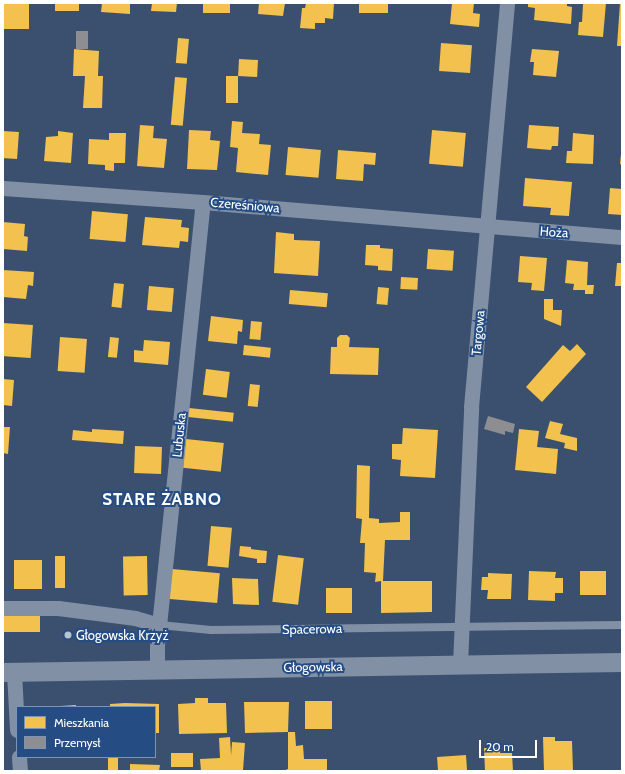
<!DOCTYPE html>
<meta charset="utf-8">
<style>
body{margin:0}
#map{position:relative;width:625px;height:774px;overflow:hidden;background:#3b506e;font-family:Cabin,sans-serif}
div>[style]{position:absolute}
.homes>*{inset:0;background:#f2c14e;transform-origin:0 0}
.industry>*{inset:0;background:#8d8d92;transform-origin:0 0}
.service>*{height:8px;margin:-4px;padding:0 4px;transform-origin:4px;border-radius:4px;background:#8190a4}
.minor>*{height:15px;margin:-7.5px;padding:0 7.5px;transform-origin:7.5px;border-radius:7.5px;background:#8190a4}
.tertiary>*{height:19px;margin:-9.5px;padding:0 9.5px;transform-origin:9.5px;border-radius:9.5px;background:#8190a4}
.dots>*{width:11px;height:11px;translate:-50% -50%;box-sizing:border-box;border:2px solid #254d84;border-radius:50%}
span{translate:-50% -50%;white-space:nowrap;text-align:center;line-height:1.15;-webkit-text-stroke:4px #254d84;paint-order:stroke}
.street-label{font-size:13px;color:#fff}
.poi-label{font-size:13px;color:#fff}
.left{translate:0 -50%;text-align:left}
.district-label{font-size:17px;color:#fff;font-weight:700;letter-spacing:1px}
.frame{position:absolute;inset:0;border:4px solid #fff;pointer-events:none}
.legend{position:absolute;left:16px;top:706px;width:140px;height:52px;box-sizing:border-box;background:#254d84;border:1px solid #7c94b5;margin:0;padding:5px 7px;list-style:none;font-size:12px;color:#fff}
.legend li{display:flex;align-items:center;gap:8px;height:20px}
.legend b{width:20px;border:1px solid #7c94b5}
.scale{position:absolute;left:479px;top:740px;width:58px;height:18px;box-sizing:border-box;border:2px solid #fff;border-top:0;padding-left:5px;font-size:12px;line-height:14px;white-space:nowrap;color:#fff;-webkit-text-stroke:3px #254d84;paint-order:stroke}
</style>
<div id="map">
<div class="homes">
<div style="left:3px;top:3px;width:26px;height:26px"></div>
<div style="left:55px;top:3px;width:24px;height:8px"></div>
<div style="clip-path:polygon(102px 3px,130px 3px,130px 14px,101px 12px)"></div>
<div style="clip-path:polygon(152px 3px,177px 3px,176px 12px,151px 11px)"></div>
<div style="left:203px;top:3px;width:27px;height:10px"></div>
<div style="clip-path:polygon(259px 3px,285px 3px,283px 16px,258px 14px)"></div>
<div style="clip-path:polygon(306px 3px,334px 3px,333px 19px,325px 18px,325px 23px,315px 23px,315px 29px,300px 28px,302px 8px,305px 8px)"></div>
<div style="left:359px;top:3px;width:29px;height:10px"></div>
<div style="clip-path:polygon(452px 3px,474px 3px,473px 13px,480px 14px,479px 27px,450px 24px)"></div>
<div style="clip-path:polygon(528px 3px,567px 3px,567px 6px,572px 7px,571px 24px,534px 20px,535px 8px,528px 7px)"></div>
<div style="clip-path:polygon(592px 3px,606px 3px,603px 37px,578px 35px,579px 22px,582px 22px,583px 4px)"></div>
<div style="clip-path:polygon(620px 3px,622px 3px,622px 46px,617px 46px)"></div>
<div style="left:178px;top:38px;width:11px;height:25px;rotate:5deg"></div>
<div style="left:441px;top:43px;width:31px;height:28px;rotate:4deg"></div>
<div style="clip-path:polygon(74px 49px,99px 51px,98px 76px,103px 76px,102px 108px,83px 108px,85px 76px,73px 76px)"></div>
<div style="clip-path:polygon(532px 49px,559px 51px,556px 77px,533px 75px,534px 62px,530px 62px)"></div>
<div style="left:239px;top:59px;width:19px;height:17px;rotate:3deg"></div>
<div style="left:226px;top:76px;width:12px;height:27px"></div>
<div style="left:175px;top:77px;width:12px;height:48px;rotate:5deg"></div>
<div style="clip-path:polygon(232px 121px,243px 122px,242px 133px,260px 134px,259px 144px,271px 145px,268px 175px,236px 172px,238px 148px,230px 147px)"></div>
<div style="clip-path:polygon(140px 125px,154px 126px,153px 138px,167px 139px,164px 168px,137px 166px)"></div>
<div style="clip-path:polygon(529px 125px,559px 127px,558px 146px,552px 146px,551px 150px,527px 148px)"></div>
<div style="clip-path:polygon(189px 130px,211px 131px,210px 140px,220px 141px,217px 170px,187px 169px)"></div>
<div style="left:432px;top:130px;width:34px;height:34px;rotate:5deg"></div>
<div style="left:3px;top:131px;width:16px;height:27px;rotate:4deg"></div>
<div style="clip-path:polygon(58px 131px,73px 133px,71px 163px,44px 161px,46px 137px,58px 136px)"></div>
<div style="clip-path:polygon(109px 133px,126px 133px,125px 163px,114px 163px,114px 171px,105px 170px,105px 165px,88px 164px,89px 139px,109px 140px)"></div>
<div style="clip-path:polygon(573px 133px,594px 135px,593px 164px,566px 163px,567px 151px,572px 151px)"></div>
<div style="left:288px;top:147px;width:33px;height:28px;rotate:5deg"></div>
<div style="clip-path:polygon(338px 150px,376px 153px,375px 165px,364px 164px,363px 181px,336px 179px)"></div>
<div style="clip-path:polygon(621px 154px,622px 154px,622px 165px,620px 164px)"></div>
<div style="clip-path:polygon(525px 178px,572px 182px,569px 216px,550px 215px,551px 208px,523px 206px)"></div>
<div style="clip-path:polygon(610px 188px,622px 189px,622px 215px,608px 214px)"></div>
<div style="left:92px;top:211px;width:36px;height:28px;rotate:5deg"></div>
<div style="clip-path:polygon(145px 217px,182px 220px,181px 227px,189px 228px,188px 242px,180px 241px,179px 248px,142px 245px)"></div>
<div style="clip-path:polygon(3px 222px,25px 224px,24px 236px,28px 237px,27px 251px,3px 249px)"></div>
<div style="clip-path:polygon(276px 232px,294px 234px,294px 240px,320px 241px,318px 276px,274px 273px)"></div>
<div style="clip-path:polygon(366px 245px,380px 245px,380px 248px,393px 249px,392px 271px,378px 270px,378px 266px,365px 265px)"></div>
<div style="left:428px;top:249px;width:26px;height:20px;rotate:4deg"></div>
<div style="clip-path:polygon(520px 256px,547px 258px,544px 291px,531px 290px,532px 283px,518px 282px)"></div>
<div style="clip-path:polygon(567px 260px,588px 262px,587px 285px,594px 285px,593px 294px,585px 294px,585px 290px,573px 290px,574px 284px,565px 283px)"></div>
<div style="clip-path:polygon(617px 263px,622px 263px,622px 286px,615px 286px)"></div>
<div style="clip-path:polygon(3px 270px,34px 272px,33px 286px,28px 285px,26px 299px,3px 297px)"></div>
<div style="left:401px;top:277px;width:17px;height:12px;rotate:3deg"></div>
<div style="left:114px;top:283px;width:10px;height:24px;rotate:6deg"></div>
<div style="left:149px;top:286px;width:25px;height:24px;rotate:5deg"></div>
<div style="left:378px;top:287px;width:11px;height:17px;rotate:5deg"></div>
<div style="left:290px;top:290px;width:38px;height:14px;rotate:5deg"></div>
<div style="clip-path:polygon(544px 299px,553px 299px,553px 310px,562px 310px,561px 326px,544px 319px)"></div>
<div style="clip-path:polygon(211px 316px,243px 320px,242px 332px,238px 331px,237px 344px,208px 341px)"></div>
<div style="left:251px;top:321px;width:11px;height:18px;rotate:5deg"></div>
<div style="left:3px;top:323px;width:30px;height:33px;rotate:4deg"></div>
<div style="clip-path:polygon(340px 335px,347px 335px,350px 338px,349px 347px,379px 348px,378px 375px,330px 374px,331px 347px,337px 347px,337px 338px)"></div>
<div style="left:60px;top:337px;width:27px;height:34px;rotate:4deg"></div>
<div style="left:110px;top:337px;width:9px;height:20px;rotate:6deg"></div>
<div style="clip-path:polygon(144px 340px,170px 342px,168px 365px,134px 362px,134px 350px,143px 351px)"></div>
<div style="clip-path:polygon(577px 344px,586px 354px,542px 402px,526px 387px,563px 345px,570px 351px)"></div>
<div style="left:244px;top:345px;width:27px;height:10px;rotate:6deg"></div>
<div style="left:206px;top:369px;width:24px;height:26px;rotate:7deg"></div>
<div style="clip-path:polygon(3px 379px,14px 380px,12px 406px,3px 405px)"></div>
<div style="left:250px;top:384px;width:10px;height:22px;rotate:6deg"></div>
<div style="left:189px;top:408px;width:45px;height:9px;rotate:6deg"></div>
<div style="clip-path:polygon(550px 421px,563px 424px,560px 434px,577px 438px,577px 451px,564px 448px,565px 443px,545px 438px)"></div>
<div style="clip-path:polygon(3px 427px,10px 427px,8px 454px,3px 453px)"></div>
<div style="clip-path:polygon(403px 428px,438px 430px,435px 478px,400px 476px,401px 460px,392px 459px,392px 444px,402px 444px)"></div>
<div style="clip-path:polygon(92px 429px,124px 431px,123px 444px,72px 440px,73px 430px,92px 432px)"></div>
<div style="clip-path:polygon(519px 429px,539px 431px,537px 447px,558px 449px,556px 474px,515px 470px)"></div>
<div style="left:186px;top:439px;width:38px;height:29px;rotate:6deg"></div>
<div style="left:135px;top:446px;width:27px;height:27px;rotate:2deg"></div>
<div style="clip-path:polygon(357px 465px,370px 466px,369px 518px,379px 519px,379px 523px,400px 522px,400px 512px,410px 512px,410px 540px,385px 540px,383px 581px,432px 581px,432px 612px,381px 613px,381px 581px,375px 582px,376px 573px,364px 572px,365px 543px,360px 543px,362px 519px,356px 518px)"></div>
<div style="left:211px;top:526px;width:21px;height:40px;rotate:5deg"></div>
<div style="clip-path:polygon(240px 546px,251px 547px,251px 549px,267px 551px,266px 563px,257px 563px,257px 559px,239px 556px)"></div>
<div style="left:278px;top:555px;width:26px;height:47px;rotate:7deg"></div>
<div style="left:55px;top:556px;width:10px;height:32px"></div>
<div style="left:147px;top:556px;width:39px;height:24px;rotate:89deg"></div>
<div style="left:14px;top:560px;width:28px;height:29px"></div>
<div style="left:172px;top:569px;width:48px;height:30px;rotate:5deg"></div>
<div style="clip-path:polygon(529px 571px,556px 572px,555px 578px,563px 578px,563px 593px,555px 593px,555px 601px,528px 600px)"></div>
<div style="left:580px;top:571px;width:26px;height:24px"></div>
<div style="clip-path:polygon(488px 573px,512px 574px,511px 599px,487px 599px,488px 590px,481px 590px,482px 577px,488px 577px)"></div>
<div style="clip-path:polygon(232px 578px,258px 579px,259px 605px,233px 604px)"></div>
<div style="left:352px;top:588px;width:25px;height:26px;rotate:90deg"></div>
<div style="left:40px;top:615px;width:17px;height:37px;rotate:90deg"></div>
<div style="clip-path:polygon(195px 698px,208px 698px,208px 703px,226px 703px,227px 733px,179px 734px,178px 704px,195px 703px)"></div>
<div style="left:305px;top:701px;width:27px;height:28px"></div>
<div style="clip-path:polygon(244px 702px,289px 702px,288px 732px,295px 732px,296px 746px,303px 745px,304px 759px,327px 759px,327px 770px,283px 771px,288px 769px,288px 732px,245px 733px)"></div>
<div style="clip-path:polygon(125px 703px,159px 704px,159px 733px,155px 733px,155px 707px,110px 707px,110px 704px)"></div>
<div style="clip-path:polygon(76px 705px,76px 707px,61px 707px,61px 706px)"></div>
<div style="clip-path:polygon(230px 737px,232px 770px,201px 771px,200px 759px,220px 758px,219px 738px)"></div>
<div style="clip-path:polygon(543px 737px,555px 737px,555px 741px,572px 741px,573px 771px,544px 771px)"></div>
<div style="left:232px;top:742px;width:13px;height:29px;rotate:4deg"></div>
<div style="clip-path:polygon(484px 748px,500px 748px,500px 753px,512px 753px,513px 771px,485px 771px)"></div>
<div style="left:193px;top:753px;width:14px;height:22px;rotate:90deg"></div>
<div style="left:466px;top:755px;width:16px;height:29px;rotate:86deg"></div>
<div style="left:108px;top:757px;width:10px;height:14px"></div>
<div style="clip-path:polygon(130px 764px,160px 765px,159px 771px,130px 771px)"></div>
</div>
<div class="industry">
<div style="left:76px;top:31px;width:12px;height:18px"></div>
<div style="clip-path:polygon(488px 416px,515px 424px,513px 433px,505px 431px,505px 435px,484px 429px)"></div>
</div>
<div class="service">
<div style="left:160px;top:625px;width:51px;rotate:5.6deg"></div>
<div style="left:211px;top:630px;width:411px;rotate:-0.7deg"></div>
</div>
<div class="minor">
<div style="left:3px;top:188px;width:200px;rotate:4deg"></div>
<div style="left:203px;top:202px;width:420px;rotate:4.8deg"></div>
<div style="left:3px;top:608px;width:55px"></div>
<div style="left:58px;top:608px;width:78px;rotate:7.4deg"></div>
<div style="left:135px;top:618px;width:26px;rotate:16deg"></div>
<div style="left:460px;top:664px;width:257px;rotate:-87.5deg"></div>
<div style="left:471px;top:407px;width:406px;rotate:-84.9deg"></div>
<div style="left:157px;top:669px;width:24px;rotate:-90deg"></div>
<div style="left:157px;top:645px;width:445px;rotate:-84.1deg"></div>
<div style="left:14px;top:672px;width:58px;rotate:87deg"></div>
<div style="left:19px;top:757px;width:14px;rotate:86deg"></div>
</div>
<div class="tertiary">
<div style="left:3px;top:672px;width:619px;rotate:-0.93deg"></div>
</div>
<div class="dots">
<div style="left:68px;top:635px;background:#bac2cc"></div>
</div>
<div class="street-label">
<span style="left:245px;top:205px;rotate:5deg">Czereśniowa</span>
<span style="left:554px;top:232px;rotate:4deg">Hoża</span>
<span style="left:478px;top:333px;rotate:-85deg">Targowa</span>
<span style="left:179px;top:435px;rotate:-84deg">Lubuska</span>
<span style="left:312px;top:629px;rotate:-1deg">Spacerowa</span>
<span style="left:313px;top:667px;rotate:-1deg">Głogowska</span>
</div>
<div class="poi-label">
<span class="left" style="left:76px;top:635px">Głogowska Krzyż</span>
</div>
<div class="district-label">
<span style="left:162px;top:500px">STARE ŻABNO</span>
</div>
<div class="frame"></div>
<ul class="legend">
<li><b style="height:11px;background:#f2c14e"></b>Mieszkania</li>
<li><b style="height:11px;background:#8d8d92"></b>Przemysł</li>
</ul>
<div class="scale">20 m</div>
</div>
